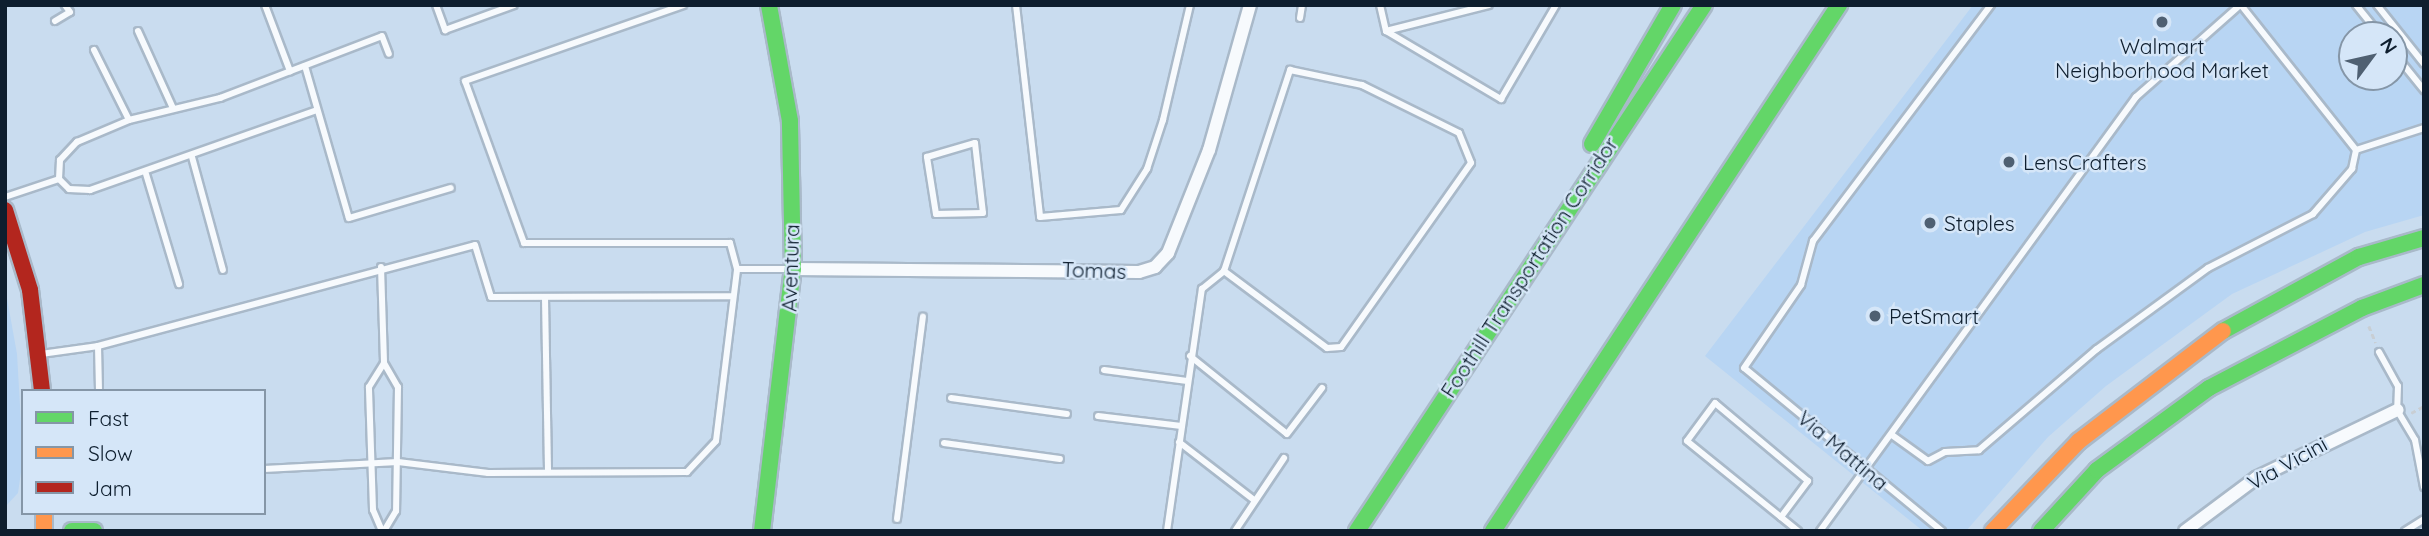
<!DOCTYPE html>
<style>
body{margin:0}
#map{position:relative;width:2429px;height:536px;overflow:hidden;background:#c9dcef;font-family:Quicksand,sans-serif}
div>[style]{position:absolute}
.built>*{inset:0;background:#b8d5f3}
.path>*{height:2.5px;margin-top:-1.25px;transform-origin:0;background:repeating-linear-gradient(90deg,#c8ced4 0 5px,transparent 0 8.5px)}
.roads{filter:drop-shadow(2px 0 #a9b9c9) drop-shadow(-2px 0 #a9b9c9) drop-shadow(0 2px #a9b9c9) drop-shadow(0 -2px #a9b9c9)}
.lane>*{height:6px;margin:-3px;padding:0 3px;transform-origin:3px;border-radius:3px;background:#f7fafd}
.street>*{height:12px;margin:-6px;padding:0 6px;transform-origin:6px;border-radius:6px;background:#f7fafd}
.fast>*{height:16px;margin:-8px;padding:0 8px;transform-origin:8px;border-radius:8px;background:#63d668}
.slow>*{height:16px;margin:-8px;padding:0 8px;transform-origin:8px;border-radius:8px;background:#ff974d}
.jam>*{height:16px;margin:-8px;padding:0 8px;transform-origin:8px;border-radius:8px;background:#b3261e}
.dots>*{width:19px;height:19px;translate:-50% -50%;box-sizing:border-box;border:4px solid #d5e6f8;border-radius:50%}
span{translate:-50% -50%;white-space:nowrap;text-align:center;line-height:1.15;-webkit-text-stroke:5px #d5e6f8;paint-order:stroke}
.poi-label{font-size:21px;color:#0e1e2e}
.left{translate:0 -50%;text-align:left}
.street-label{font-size:21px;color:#0e1e2e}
.frame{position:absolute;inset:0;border:7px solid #0e1e2e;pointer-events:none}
.legend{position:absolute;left:21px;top:389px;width:245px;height:126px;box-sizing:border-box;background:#d5e6f8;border:2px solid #8596a7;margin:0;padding:9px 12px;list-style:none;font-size:21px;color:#0e1e2e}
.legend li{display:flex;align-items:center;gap:14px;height:35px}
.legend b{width:35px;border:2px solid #8596a7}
.north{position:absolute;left:2338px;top:21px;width:70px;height:70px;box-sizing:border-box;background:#d5e6f8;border:2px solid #8596a7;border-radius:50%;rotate:57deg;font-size:19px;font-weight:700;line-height:28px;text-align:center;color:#0e1e2e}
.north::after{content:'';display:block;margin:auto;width:24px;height:32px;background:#4f6072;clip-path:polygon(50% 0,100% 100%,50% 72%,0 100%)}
</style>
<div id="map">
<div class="built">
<div style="clip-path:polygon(evenodd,1973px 5px,2424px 5px,2424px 215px,2365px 232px,2232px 294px,2106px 386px,2048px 437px,1966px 531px,1923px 531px,1705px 356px,1973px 5px,2352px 35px,2394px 35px,2394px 77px,2352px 77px,2352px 35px)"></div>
<div style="clip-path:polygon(5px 287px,17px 354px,23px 458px,18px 493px,5px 507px)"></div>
</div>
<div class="path">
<div style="left:2369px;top:326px;width:18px;rotate:68deg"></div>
<div style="left:2411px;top:413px;width:15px;rotate:-28deg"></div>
</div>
<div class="roads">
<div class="lane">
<div style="left:265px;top:5px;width:71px;rotate:69.3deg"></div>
<div style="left:436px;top:5px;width:27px;rotate:70deg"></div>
<div style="left:445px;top:30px;width:73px;rotate:-19.9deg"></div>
<div style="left:1016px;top:5px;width:213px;rotate:83.5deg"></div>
<div style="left:1040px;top:217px;width:81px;rotate:-4.9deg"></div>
<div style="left:1121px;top:210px;width:49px;rotate:-57.6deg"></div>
<div style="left:1147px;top:169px;width:52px;rotate:-71.9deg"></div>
<div style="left:1163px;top:120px;width:118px;rotate:-76.8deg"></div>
<div style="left:1380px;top:5px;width:27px;rotate:77deg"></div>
<div style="left:1386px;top:31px;width:134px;rotate:30.6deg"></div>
<div style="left:1501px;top:99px;width:109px;rotate:-59.7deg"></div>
<div style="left:2241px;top:5px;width:185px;rotate:51.6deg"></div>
<div style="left:2356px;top:5px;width:38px;rotate:51deg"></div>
<div style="left:2377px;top:5px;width:75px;rotate:51.5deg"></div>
<div style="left:1300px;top:18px;width:13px;rotate:-81deg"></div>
<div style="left:55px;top:21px;width:17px;rotate:-31deg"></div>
<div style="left:70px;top:12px;width:9px;rotate:-126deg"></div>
<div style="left:138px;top:31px;width:85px;rotate:65.6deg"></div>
<div style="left:1386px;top:31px;width:106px;rotate:-14.2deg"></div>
<div style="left:94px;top:50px;width:78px;rotate:63.4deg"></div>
<div style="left:2394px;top:53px;width:48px;rotate:51deg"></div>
<div style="left:305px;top:66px;width:158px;rotate:73.9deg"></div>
<div style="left:349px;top:218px;width:106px;rotate:-16.4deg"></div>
<div style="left:1290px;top:70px;width:74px;rotate:11.8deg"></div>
<div style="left:1362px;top:85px;width:108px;rotate:26.3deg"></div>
<div style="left:1459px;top:133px;width:32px;rotate:68deg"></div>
<div style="left:1471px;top:163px;width:225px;rotate:125.2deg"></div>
<div style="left:1341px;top:347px;width:14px;rotate:176deg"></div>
<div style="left:1327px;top:348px;width:129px;rotate:-143.2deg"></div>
<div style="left:1224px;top:271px;width:212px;rotate:-71.8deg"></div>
<div style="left:317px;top:110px;width:241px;rotate:160.6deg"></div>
<div style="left:90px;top:190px;width:21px;rotate:-177deg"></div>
<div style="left:69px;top:189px;width:14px;rotate:-135deg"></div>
<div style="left:59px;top:179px;width:19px;rotate:-87deg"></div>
<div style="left:60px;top:160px;width:25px;rotate:-47deg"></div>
<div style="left:77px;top:142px;width:56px;rotate:-22.9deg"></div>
<div style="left:129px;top:120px;width:94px;rotate:-13.6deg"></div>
<div style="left:220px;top:98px;width:173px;rotate:-20.9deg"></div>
<div style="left:382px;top:36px;width:19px;rotate:69deg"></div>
<div style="left:975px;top:143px;width:70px;rotate:83.5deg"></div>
<div style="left:983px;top:213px;width:47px;rotate:178.8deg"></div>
<div style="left:936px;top:214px;width:58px;rotate:-99deg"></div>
<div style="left:927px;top:157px;width:50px;rotate:-16.3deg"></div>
<div style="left:2356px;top:150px;width:71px;rotate:-17.9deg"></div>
<div style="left:192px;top:157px;width:117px;rotate:74.7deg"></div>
<div style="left:146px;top:174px;width:115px;rotate:73.3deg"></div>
<div style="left:5px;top:197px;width:57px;rotate:-18.4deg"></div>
<div style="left:381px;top:267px;width:96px;rotate:88.2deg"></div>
<div style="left:384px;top:363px;width:28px;rotate:60deg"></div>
<div style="left:398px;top:387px;width:124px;rotate:90.9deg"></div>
<div style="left:396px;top:511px;width:23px;rotate:121deg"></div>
<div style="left:737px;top:269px;width:54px"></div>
<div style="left:545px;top:298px;width:174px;rotate:89deg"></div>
<div style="left:98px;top:346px;width:45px;rotate:88.7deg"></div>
<div style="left:2379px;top:352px;width:39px;rotate:61deg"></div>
<div style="left:2398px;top:386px;width:24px;rotate:92deg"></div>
<div style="left:2397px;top:410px;width:35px;rotate:59deg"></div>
<div style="left:2415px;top:440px;width:48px;rotate:79.2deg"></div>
<div style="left:41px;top:354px;width:58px;rotate:-8deg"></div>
<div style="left:98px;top:346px;width:390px;rotate:-15deg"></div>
<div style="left:475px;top:245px;width:54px;rotate:72.9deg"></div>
<div style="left:491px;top:297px;width:240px;rotate:-0.2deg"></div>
<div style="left:1190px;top:356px;width:124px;rotate:38.8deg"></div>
<div style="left:1287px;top:434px;width:58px;rotate:-52.7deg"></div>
<div style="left:1104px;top:370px;width:84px;rotate:7.5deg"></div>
<div style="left:951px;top:398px;width:117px;rotate:7.9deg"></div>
<div style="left:1098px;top:416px;width:84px;rotate:6.9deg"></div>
<div style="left:1892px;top:435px;width:44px;rotate:35.8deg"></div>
<div style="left:1928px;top:461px;width:19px;rotate:-28deg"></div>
<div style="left:1945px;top:452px;width:34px;rotate:-3deg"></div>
<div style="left:1979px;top:450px;width:155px;rotate:-40.6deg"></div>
<div style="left:2097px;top:349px;width:137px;rotate:-36.1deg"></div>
<div style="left:2208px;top:268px;width:118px;rotate:-27.2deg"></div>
<div style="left:2313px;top:214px;width:60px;rotate:-49.1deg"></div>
<div style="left:2352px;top:169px;width:19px;rotate:-78deg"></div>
<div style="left:1179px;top:442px;width:95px;rotate:37.7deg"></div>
<div style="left:944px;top:443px;width:117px;rotate:7.9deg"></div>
<div style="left:264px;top:469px;width:134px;rotate:-3deg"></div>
<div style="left:398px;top:462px;width:91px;rotate:7deg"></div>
<div style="left:488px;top:473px;width:199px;rotate:-0.3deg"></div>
<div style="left:687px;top:472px;width:42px;rotate:-46.9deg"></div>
<div style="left:716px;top:441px;width:173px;rotate:-83deg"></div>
<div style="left:737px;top:269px;width:27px;rotate:-105deg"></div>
<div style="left:730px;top:243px;width:206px;rotate:180deg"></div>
<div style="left:524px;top:243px;width:172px;rotate:-110deg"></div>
<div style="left:465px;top:81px;width:231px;rotate:-19.2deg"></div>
<div style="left:1781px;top:517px;width:45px;rotate:-53.1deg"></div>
<div style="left:1808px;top:481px;width:121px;rotate:-140deg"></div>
<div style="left:1715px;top:403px;width:47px;rotate:126.4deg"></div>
<div style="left:1687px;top:441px;width:143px;rotate:39deg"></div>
<div style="left:897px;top:519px;width:204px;rotate:-82.7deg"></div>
<div style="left:382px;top:531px;width:23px;rotate:-113deg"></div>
<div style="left:373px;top:510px;width:123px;rotate:-91.9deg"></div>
<div style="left:369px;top:387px;width:28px;rotate:-58deg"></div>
<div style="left:1167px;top:531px;width:245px;rotate:-81.8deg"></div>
<div style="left:1202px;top:289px;width:28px;rotate:-39deg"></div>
<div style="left:1235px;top:531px;width:88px;rotate:-56.1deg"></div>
<div style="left:1820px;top:531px;width:537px;rotate:-53.94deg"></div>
<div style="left:2136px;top:97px;width:139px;rotate:-41.5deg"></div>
<div style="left:1942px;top:531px;width:256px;rotate:-140.5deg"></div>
<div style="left:1744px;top:368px;width:101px;rotate:-55.5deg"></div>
<div style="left:1801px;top:285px;width:46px;rotate:-74.7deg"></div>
<div style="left:1813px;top:241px;width:296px;rotate:-53deg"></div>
<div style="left:2405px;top:531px;width:22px;rotate:-32deg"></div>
</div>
<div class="street">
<div style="left:793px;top:269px;width:346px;rotate:0.5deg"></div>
<div style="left:1139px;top:272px;width:17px;rotate:-17deg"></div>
<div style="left:1155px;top:267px;width:19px;rotate:-47deg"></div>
<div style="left:1168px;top:253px;width:111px;rotate:-68.3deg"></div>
<div style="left:1209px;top:150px;width:151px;rotate:-74.2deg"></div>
<div style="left:2185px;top:531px;width:89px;rotate:-36.7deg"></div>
<div style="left:2256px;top:478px;width:157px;rotate:-25.7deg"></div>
</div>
<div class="fast">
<div style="left:1592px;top:144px;width:161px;rotate:-59.8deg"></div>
<div style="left:2223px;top:331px;width:155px;rotate:-28.6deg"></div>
<div style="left:2359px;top:257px;width:68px;rotate:-16.3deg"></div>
<div style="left:72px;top:531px;width:22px"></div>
<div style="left:762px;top:531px;width:264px;rotate:-83.3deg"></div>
<div style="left:793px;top:269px;width:148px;rotate:-91.2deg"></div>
<div style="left:790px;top:121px;width:118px;rotate:-100.3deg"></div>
<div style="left:1357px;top:531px;width:630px;rotate:-56.59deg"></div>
<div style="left:1493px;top:531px;width:630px;rotate:-56.66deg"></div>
<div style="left:2041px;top:531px;width:83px;rotate:-47.4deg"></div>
<div style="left:2097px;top:470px;width:139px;rotate:-36.2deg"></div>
<div style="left:2209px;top:388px;width:173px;rotate:-27.6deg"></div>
<div style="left:2362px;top:308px;width:66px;rotate:-20.4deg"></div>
</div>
<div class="slow">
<div style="left:44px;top:513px;width:18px;rotate:90deg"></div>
<div style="left:1993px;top:531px;width:124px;rotate:-46.3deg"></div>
<div style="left:2079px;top:441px;width:181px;rotate:-37.4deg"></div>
</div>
<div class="jam">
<div style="left:5px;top:210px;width:84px;rotate:72.6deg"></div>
<div style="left:30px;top:290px;width:102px;rotate:83.2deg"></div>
</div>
</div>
<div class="dots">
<div style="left:2162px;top:22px;background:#4f6072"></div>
<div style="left:2009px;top:162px;background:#4f6072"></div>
<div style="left:1930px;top:223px;background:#4f6072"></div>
<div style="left:1875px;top:316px;background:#4f6072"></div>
</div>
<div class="poi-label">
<span style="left:2162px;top:58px">Walmart<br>Neighborhood Market</span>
<span class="left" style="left:2023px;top:162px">LensCrafters</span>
<span class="left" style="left:1944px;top:223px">Staples</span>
<span class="left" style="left:1889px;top:316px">PetSmart</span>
</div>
<div class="street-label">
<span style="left:1529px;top:267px;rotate:-57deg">Foothill Transportation Corridor</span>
<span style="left:790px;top:268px;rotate:-88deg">Aventura</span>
<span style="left:1094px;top:270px;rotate:2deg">Tomas</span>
<span style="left:1843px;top:450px;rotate:40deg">Via Mattina</span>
<span style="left:2287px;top:463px;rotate:-29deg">Via Vicini</span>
</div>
<div class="frame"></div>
<ul class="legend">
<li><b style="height:9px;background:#63d668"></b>Fast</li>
<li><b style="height:9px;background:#ff974d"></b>Slow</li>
<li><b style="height:9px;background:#b3261e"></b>Jam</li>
</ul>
<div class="north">N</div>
</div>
